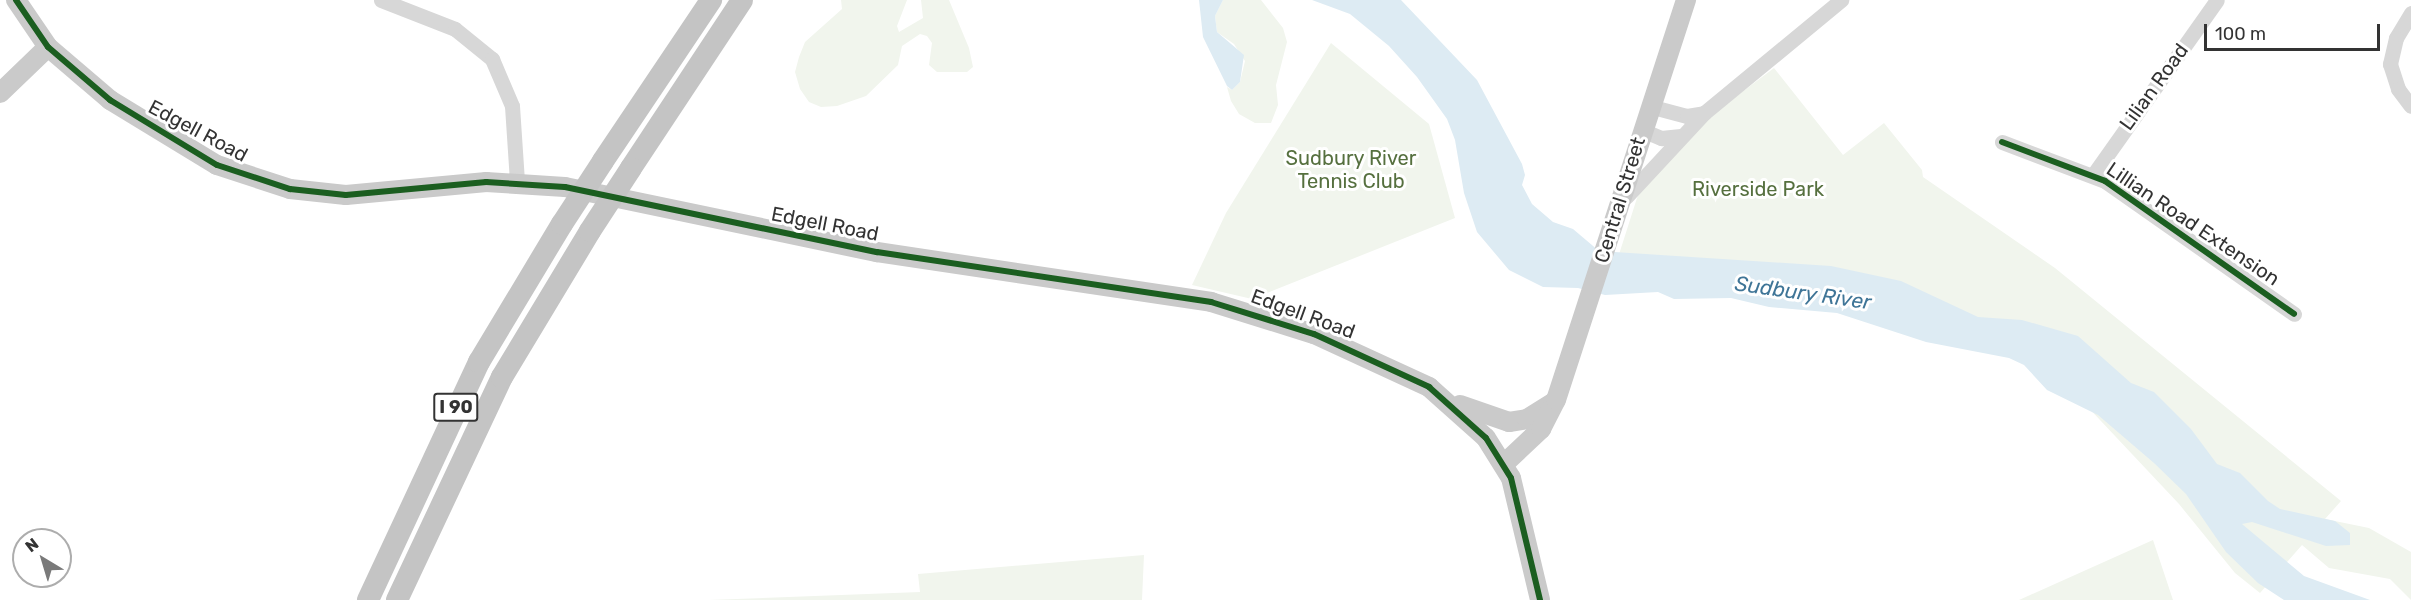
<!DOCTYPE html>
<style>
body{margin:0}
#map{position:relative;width:2411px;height:600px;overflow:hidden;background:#fff;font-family:Rubik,sans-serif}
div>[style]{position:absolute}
.green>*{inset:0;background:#f1f5ed}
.water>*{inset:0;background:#ddebf3}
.minor>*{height:15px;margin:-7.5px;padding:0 7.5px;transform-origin:7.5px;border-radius:7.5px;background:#d7d7d7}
.major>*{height:20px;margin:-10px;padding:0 10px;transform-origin:10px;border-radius:10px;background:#cacaca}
.highway>*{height:22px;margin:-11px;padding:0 11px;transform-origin:11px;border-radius:11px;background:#c4c4c4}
.highway-bridge>*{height:22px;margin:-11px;padding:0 11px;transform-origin:11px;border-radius:11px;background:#c4c4c4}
.cycleway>*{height:6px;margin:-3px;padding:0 3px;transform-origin:3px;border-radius:3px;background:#1b5e20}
span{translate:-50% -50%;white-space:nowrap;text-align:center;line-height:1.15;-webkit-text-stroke:6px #fff;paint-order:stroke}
.shield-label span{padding:2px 4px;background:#fff;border:2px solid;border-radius:4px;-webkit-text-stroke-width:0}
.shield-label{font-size:18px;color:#333;font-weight:700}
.street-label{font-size:20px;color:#333}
.park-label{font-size:20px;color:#56703f}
.water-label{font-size:21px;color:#3f7597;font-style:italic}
.north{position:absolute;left:12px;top:528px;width:60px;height:60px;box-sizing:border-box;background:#fff;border:2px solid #adadad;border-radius:50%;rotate:322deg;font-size:16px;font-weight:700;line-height:24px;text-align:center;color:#333}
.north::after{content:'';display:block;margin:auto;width:21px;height:27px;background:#7a7a7a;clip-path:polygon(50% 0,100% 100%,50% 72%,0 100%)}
.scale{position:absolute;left:2204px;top:24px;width:176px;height:27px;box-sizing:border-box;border:3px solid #333;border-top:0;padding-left:8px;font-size:18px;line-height:21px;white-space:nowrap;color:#333;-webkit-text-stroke:4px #fff;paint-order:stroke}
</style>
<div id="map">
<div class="green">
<div style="clip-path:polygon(841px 0,907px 0,897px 26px,899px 32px,923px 18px,921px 0,949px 0,969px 48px,973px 67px,967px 72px,937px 72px,929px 65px,932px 43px,927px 36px,920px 34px,902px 46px,898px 65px,866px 96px,837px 106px,821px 107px,809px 102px,800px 89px,795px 72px,799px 57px,805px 42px,842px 9px)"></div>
<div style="clip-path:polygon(1223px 0,1261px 0,1283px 28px,1287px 42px,1276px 85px,1278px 105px,1271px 123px,1255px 123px,1239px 114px,1231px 101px,1227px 87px,1232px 90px,1240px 82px,1245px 61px,1234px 44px,1217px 32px,1215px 16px)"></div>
<div style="clip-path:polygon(1331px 43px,1429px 124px,1455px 218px,1252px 299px,1192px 285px,1226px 213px)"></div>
<div style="clip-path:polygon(1774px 68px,1843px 155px,1884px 123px,1922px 170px,1923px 177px,2055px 268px,2341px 501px,2325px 519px,2369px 528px,2411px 552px,2411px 600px,2390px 579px,2329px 568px,2302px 545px,2260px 593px,2235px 573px,2179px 504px,2084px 403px,2032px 364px,1749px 276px,1607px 292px,1637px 198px,1647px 179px,1690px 131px)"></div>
<div style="clip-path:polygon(2153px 540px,2173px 600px,2019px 600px)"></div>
<div style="clip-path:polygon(1144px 555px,1142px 600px,709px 600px,920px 592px,918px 574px)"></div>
</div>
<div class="water">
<div style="clip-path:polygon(1199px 0,1223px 0,1215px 16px,1217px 32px,1244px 55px,1240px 82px,1232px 90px,1227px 86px,1203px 37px)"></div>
<div style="clip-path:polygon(1312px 0,1401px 0,1477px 80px,1522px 164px,1525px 175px,1522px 185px,1532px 204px,1553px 222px,1573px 229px,1599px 251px,1831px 266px,1901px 281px,1978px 317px,2022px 320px,2078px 336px,2131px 383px,2154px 392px,2191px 429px,2217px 464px,2240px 473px,2268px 501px,2280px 509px,2335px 521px,2350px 533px,2350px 545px,2326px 546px,2252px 522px,2242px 524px,2304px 576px,2370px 600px,2284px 600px,2258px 583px,2226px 552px,2186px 494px,2154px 463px,2098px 415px,2047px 390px,2024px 365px,2009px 358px,1926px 342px,1837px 313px,1769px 307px,1731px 298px,1674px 299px,1658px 292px,1605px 295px,1578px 288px,1543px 287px,1509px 270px,1477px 232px,1464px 193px,1455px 140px,1447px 119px,1417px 77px,1389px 46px,1350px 14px)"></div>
</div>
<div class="minor">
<div style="left:381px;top:0;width:79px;rotate:21.4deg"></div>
<div style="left:455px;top:29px;width:48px;rotate:39deg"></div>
<div style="left:492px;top:59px;width:51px;rotate:66.9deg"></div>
<div style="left:512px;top:106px;width:76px;rotate:86.2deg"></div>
<div style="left:2411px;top:13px;width:29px;rotate:121deg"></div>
<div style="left:2396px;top:38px;width:27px;rotate:103deg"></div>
<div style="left:2390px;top:64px;width:26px;rotate:72deg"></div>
<div style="left:2398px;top:89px;width:21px;rotate:53deg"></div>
<div style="left:1649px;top:106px;width:39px;rotate:15deg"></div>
<div style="left:1687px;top:116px;width:17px;rotate:-10deg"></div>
<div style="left:1642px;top:130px;width:21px;rotate:23deg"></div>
<div style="left:1661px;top:138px;width:20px;rotate:-6deg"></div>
<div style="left:2002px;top:142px;width:110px;rotate:20.7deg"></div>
<div style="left:2105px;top:181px;width:231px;rotate:35.1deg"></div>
<div style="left:2093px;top:175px;width:214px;rotate:-54.7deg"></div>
<div style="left:1626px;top:197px;width:115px;rotate:-47.1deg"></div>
<div style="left:1704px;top:113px;width:178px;rotate:-39.5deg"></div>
</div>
<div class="major">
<div style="left:16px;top:0;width:57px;rotate:55.8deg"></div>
<div style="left:48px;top:47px;width:82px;rotate:40.5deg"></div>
<div style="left:110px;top:100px;width:125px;rotate:31.3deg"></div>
<div style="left:217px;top:165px;width:77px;rotate:18.2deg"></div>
<div style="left:290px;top:189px;width:56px;rotate:6.1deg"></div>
<div style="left:346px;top:195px;width:141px;rotate:-5.3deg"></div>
<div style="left:486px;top:182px;width:79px;rotate:3.6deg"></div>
<div style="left:565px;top:187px;width:319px;rotate:11.8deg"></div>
<div style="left:877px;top:252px;width:338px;rotate:8.5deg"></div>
<div style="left:1211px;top:302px;width:108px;rotate:17.3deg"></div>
<div style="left:1314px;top:334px;width:127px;rotate:24.7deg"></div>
<div style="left:1429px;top:387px;width:76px;rotate:41.8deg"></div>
<div style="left:1486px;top:438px;width:47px;rotate:58deg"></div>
<div style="left:1511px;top:478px;width:125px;rotate:76.6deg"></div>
<div style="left:0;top:93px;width:66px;rotate:-43.8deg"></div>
<div style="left:1460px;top:405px;width:52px;rotate:19.1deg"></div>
<div style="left:1509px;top:422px;width:18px;rotate:-9deg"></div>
<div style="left:1527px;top:419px;width:32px;rotate:-32deg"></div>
<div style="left:1505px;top:463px;width:50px;rotate:-43.4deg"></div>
<div style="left:1541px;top:429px;width:33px;rotate:-63deg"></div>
<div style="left:1556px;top:400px;width:421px;rotate:-72deg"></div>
</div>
<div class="highway">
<div style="left:603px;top:161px;width:194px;rotate:-56.1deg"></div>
<div style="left:631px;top:168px;width:201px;rotate:-56.5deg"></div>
<div style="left:368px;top:600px;width:263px;rotate:-65deg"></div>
<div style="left:479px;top:362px;width:161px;rotate:-59deg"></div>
<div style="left:397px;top:600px;width:246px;rotate:-64.8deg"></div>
<div style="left:502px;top:377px;width:170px;rotate:-58.9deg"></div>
</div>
<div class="highway-bridge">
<div style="left:562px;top:224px;width:75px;rotate:-56.9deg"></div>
<div style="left:590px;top:231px;width:75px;rotate:-56.9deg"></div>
</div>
<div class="cycleway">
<div style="left:16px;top:0;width:57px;rotate:55.8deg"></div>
<div style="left:48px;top:47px;width:82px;rotate:40.5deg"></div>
<div style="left:110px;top:100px;width:125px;rotate:31.3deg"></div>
<div style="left:217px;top:165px;width:77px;rotate:18.2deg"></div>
<div style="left:290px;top:189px;width:56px;rotate:6.1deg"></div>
<div style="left:346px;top:195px;width:141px;rotate:-5.3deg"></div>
<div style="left:486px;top:182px;width:79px;rotate:3.6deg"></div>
<div style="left:565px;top:187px;width:319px;rotate:11.8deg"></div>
<div style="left:877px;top:252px;width:338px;rotate:8.5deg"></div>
<div style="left:1211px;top:302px;width:108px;rotate:17.3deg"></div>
<div style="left:1314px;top:334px;width:127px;rotate:24.7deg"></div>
<div style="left:1429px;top:387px;width:76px;rotate:41.8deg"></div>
<div style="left:1486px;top:438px;width:47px;rotate:58deg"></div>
<div style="left:1511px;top:478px;width:125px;rotate:76.6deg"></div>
<div style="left:2002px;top:142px;width:110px;rotate:20.7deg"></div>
<div style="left:2105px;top:181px;width:231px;rotate:35.1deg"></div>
</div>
<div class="shield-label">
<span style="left:456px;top:407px">I 90</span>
</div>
<div class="street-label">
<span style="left:2154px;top:87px;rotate:-54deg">Lilian Road</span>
<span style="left:198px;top:131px;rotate:28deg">Edgell Road</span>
<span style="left:1620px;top:200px;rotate:-73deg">Central Street</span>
<span style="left:825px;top:224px;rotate:11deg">Edgell Road</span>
<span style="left:2193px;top:224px;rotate:34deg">Lillian Road Extension</span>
<span style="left:1303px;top:314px;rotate:20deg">Edgell Road</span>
</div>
<div class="park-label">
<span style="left:1351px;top:170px">Sudbury River<br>Tennis Club</span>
<span style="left:1758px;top:189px">Riverside Park</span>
</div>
<div class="water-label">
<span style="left:1803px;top:293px;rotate:8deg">Sudbury River</span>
</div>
<div class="north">N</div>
<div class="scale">100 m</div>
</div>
